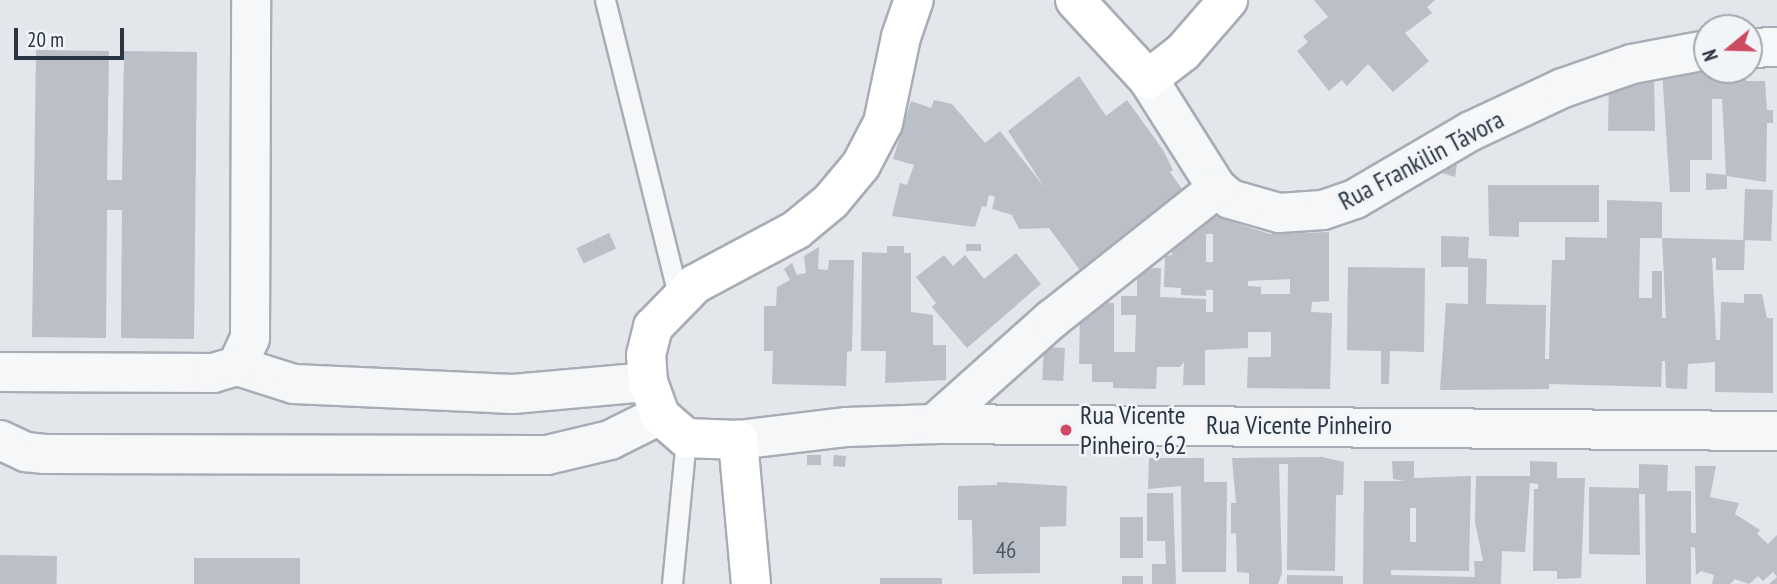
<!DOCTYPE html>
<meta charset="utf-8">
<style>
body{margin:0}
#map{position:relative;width:1777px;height:584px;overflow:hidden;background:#e3e6eb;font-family:"PT Sans Narrow",sans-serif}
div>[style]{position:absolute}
.building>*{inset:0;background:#babfc8;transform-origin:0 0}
.roads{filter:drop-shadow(2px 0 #a8adb5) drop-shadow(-2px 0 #a8adb5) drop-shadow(0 2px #a8adb5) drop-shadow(0 -2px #a8adb5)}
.lane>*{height:19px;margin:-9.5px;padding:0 9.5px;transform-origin:9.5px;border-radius:9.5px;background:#f5f7f9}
.street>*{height:38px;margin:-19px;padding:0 19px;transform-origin:19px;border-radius:19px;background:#f5f7f9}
.secondary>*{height:38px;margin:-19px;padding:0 19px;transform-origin:19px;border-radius:19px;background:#fff}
.dots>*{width:19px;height:19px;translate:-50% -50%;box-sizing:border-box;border:4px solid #f2f5f8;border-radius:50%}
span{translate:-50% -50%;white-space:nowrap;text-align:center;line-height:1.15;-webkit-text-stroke:5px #f2f5f8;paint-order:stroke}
.number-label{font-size:23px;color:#4e5764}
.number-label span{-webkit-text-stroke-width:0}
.street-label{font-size:26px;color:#2a3443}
.poi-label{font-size:26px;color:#2a3443}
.left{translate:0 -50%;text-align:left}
.north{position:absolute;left:1693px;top:14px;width:70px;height:70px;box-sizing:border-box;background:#f2f5f8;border:2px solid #a2a8b0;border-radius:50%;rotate:251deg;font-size:19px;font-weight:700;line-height:28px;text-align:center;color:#2a3443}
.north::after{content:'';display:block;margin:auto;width:24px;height:32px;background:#ce4962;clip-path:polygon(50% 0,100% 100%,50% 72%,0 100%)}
.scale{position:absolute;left:14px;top:28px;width:110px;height:32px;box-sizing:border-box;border:4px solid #2a3443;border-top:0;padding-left:9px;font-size:21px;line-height:24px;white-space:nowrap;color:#2a3443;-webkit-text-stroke:5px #f2f5f8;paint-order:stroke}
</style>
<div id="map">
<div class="building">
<div style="clip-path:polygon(1314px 0,1435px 0,1427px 7px,1432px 13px,1405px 33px,1429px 61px,1393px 92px,1368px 64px,1347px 86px,1342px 80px,1329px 91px,1297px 51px,1308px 42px,1303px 36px,1328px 17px)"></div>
<div style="clip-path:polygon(36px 50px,109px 51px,107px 180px,122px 180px,124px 51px,197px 52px,194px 339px,121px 338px,122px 210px,107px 210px,106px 338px,32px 337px)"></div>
<div style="clip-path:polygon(1662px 71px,1745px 72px,1746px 81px,1765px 81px,1767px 110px,1773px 110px,1773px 123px,1767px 123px,1766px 182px,1727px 176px,1727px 189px,1706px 190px,1706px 173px,1726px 175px,1722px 99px,1712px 99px,1712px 160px,1690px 160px,1690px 192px,1670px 192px)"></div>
<div style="clip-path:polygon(1654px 75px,1655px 131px,1608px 131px,1609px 81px)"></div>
<div style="clip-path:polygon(1079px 76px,1106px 116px,1127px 100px,1163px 150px,1173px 170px,1170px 172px,1187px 196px,1085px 277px,1049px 228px,1019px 229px,1012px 215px,992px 209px,995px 197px,989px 195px,986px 207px,982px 206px,975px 227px,892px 216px,900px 183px,907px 185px,914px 165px,893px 159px,911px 101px,931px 108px,934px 100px,952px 104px,985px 143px,1000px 131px,1045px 188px,1008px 131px)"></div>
<div style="clip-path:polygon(1449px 163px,1457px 165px,1455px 177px,1442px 173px)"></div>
<div style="clip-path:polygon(1488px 185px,1599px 185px,1599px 222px,1519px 222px,1519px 237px,1489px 236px)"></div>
<div style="left:1745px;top:189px;width:28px;height:51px;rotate:2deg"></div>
<div style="clip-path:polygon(evenodd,1607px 200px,1662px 202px,1662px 238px,1745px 240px,1744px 270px,1716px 270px,1716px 258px,1712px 258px,1716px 340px,1720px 340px,1721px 302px,1744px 303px,1744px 294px,1762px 294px,1767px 318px,1773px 318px,1773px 393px,1715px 392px,1715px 362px,1688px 364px,1687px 389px,1666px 388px,1665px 361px,1662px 361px,1661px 387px,1549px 384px,1549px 389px,1440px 390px,1446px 303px,1468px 304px,1468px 267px,1441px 267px,1441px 236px,1469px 237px,1468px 258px,1487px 259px,1486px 304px,1546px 305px,1545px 359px,1549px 359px,1552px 260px,1565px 260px,1565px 237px,1607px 238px,1607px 200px,1640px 238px,1662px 238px,1666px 318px,1662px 318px,1662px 271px,1652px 271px,1652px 298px,1639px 298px,1640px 238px)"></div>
<div style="clip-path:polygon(evenodd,1207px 214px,1270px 234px,1329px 232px,1329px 301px,1312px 302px,1311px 312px,1332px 313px,1330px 389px,1247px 388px,1248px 357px,1271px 357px,1271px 332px,1248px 332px,1248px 348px,1205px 350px,1205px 385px,1183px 385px,1184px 362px,1180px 367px,1157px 367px,1156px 389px,1113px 388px,1113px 382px,1092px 382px,1092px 364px,1079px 364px,1080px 316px,1092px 316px,1092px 302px,1114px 303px,1114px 352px,1135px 352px,1136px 315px,1121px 315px,1121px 296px,1137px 296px,1137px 268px,1161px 268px,1160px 297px,1206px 299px,1206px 312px,1213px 312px,1213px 290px,1206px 290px,1206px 296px,1181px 295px,1181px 288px,1164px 287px,1165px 256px,1172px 255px,1172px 235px,1207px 214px,1206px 234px,1213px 234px,1213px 262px,1206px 262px,1206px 234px,1207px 214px,1290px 279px,1290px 294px,1261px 294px,1261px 287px,1248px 286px,1248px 281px,1290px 279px)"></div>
<div style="left:609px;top:233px;width:17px;height:36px;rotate:65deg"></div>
<div style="left:966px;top:244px;width:15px;height:7px"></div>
<div style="clip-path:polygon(887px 246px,904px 246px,904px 253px,911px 253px,911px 312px,933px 315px,933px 345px,946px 345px,946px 380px,885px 383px,886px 351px,861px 351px,862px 252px,887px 253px)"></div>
<div style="clip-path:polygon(819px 247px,818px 269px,828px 270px,829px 260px,854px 260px,852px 351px,847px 352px,846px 386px,772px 384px,773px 351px,764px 351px,764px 306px,776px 306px,777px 287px,790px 280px,784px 269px,792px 263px,797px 275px,806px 273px,804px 256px)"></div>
<div style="clip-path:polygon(1016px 253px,1041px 284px,967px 348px,932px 307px,936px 303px,916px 277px,944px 255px,953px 266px,965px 255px,984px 279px)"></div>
<div style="clip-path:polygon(1348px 267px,1425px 268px,1424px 352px,1390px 351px,1389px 384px,1381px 384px,1381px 351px,1347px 350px)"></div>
<div style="left:1044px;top:347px;width:21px;height:33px;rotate:3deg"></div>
<div style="left:807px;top:455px;width:14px;height:10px"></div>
<div style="left:834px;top:455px;width:12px;height:11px;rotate:5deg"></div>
<div style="clip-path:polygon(1322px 457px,1344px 462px,1343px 495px,1336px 495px,1335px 571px,1287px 570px,1288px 464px,1279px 464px,1282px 573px,1278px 584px,1249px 584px,1249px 573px,1237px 572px,1236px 533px,1231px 534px,1231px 503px,1236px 503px,1232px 458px)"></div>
<div style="clip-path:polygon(1149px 458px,1204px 458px,1204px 482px,1227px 482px,1226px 572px,1182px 572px,1181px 486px,1148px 489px)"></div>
<div style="clip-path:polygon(evenodd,1392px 461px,1414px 461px,1414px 478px,1471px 476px,1469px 571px,1391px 570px,1391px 575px,1475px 577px,1474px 561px,1483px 561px,1475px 522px,1476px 476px,1530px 476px,1530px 461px,1557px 462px,1557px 478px,1585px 478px,1581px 578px,1557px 579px,1557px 571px,1533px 571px,1534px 489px,1538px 489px,1538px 484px,1530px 483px,1525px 552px,1502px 551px,1501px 584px,1363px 584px,1364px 481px,1405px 481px,1393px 479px,1392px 461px,1410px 508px,1416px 508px,1416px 542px,1410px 542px,1410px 508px)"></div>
<div style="clip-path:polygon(1639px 464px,1668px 465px,1667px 491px,1691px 491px,1691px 533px,1696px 533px,1695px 466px,1716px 466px,1710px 497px,1739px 503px,1735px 514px,1760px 530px,1757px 534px,1768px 544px,1777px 535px,1777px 584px,1769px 584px,1777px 577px,1773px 572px,1763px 581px,1758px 576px,1749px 584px,1735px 579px,1730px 584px,1712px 584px,1714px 575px,1701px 571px,1696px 575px,1695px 548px,1691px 547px,1691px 584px,1646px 584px,1645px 494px,1639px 494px,1640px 555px,1589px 554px,1589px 487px,1639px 488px)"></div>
<div style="clip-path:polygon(997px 482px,1067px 486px,1066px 526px,1040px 527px,1040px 573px,973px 574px,972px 520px,958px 520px,958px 486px,997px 485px)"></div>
<div style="clip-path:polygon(1147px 493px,1173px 493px,1176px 584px,1152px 584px,1152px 564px,1166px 564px,1165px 541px,1147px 541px)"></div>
<div style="left:1120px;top:517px;width:23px;height:41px"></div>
<div style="left:0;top:555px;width:57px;height:29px;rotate:1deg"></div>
<div style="left:194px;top:558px;width:106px;height:26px"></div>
<div style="left:1287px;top:575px;width:56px;height:9px;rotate:1deg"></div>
<div style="left:1122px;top:576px;width:21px;height:8px"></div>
<div style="left:880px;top:578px;width:62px;height:6px"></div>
</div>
<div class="roads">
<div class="lane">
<div style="left:605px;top:0;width:307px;rotate:76.1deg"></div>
<div style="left:672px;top:584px;width:147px;rotate:-84.5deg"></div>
</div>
<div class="street">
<div style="left:1749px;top:48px;width:28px;rotate:-2deg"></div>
<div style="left:1148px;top:79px;width:129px;rotate:57.7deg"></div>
<div style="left:1217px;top:188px;width:17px;rotate:40deg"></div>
<div style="left:1230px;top:199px;width:51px;rotate:15.9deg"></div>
<div style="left:1279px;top:213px;width:44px;rotate:-3.9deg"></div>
<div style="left:1323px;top:210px;width:34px;rotate:-19deg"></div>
<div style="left:1355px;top:199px;width:134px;rotate:-30.4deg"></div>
<div style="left:1471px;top:131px;width:102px;rotate:-25.1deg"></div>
<div style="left:1563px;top:88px;width:73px;rotate:-19.2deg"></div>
<div style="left:1632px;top:64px;width:76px;rotate:-10.6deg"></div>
<div style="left:237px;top:366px;width:60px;rotate:17.5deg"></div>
<div style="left:294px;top:384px;width:219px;rotate:2.6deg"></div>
<div style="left:513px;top:394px;width:136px;rotate:-5.1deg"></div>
<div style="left:0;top:372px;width:213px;rotate:0.3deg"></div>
<div style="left:213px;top:373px;width:25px;rotate:-16deg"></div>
<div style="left:237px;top:366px;width:31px;rotate:-65deg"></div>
<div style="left:250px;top:338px;width:338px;rotate:-89.8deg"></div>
<div style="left:934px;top:424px;width:158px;rotate:-41.7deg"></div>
<div style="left:1052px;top:319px;width:211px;rotate:-38.4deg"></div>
<div style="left:0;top:440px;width:29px;rotate:25deg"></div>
<div style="left:26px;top:452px;width:19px;rotate:6deg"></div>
<div style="left:45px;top:454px;width:502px;rotate:0.11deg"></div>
<div style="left:547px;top:455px;width:65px;rotate:-13.4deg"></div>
<div style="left:610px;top:440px;width:56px;rotate:-26.6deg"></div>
<div style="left:738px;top:440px;width:110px;rotate:-6.8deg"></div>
<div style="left:847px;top:427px;width:87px;rotate:-2deg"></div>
<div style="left:934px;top:424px;width:843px;rotate:0.48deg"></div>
</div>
<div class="secondary">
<div style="left:1075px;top:0;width:108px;rotate:47.3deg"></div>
<div style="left:1148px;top:79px;width:44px;rotate:-37.6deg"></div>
<div style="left:1183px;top:52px;width:69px;rotate:-49.1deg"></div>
<div style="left:751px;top:584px;width:145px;rotate:-95.2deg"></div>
<div style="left:738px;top:440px;width:52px;rotate:-177.8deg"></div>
<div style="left:686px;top:438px;width:35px;rotate:-139deg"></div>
<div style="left:660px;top:415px;width:35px;rotate:-110deg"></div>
<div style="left:648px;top:382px;width:27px;rotate:-94deg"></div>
<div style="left:646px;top:355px;width:29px;rotate:-76deg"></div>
<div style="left:653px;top:327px;width:60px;rotate:-45.7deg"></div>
<div style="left:695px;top:284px;width:115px;rotate:-28.1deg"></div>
<div style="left:796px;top:230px;width:45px;rotate:-39.6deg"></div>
<div style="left:831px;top:201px;width:47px;rotate:-50.2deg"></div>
<div style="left:861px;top:165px;width:47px;rotate:-62.4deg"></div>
<div style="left:883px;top:123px;width:88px;rotate:-78.2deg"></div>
<div style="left:901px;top:37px;width:39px;rotate:-71deg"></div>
</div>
</div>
<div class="dots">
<div style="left:1066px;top:430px;background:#ce4962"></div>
</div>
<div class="number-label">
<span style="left:1006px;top:550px">46</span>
</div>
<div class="street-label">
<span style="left:1421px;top:160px;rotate:-28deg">Rua Frankilin Távora</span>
<span style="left:1299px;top:425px">Rua Vicente Pinheiro</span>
</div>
<div class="poi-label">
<span class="left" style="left:1080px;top:430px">Rua Vicente<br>Pinheiro, 62</span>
</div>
<div class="north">N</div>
<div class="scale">20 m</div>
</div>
